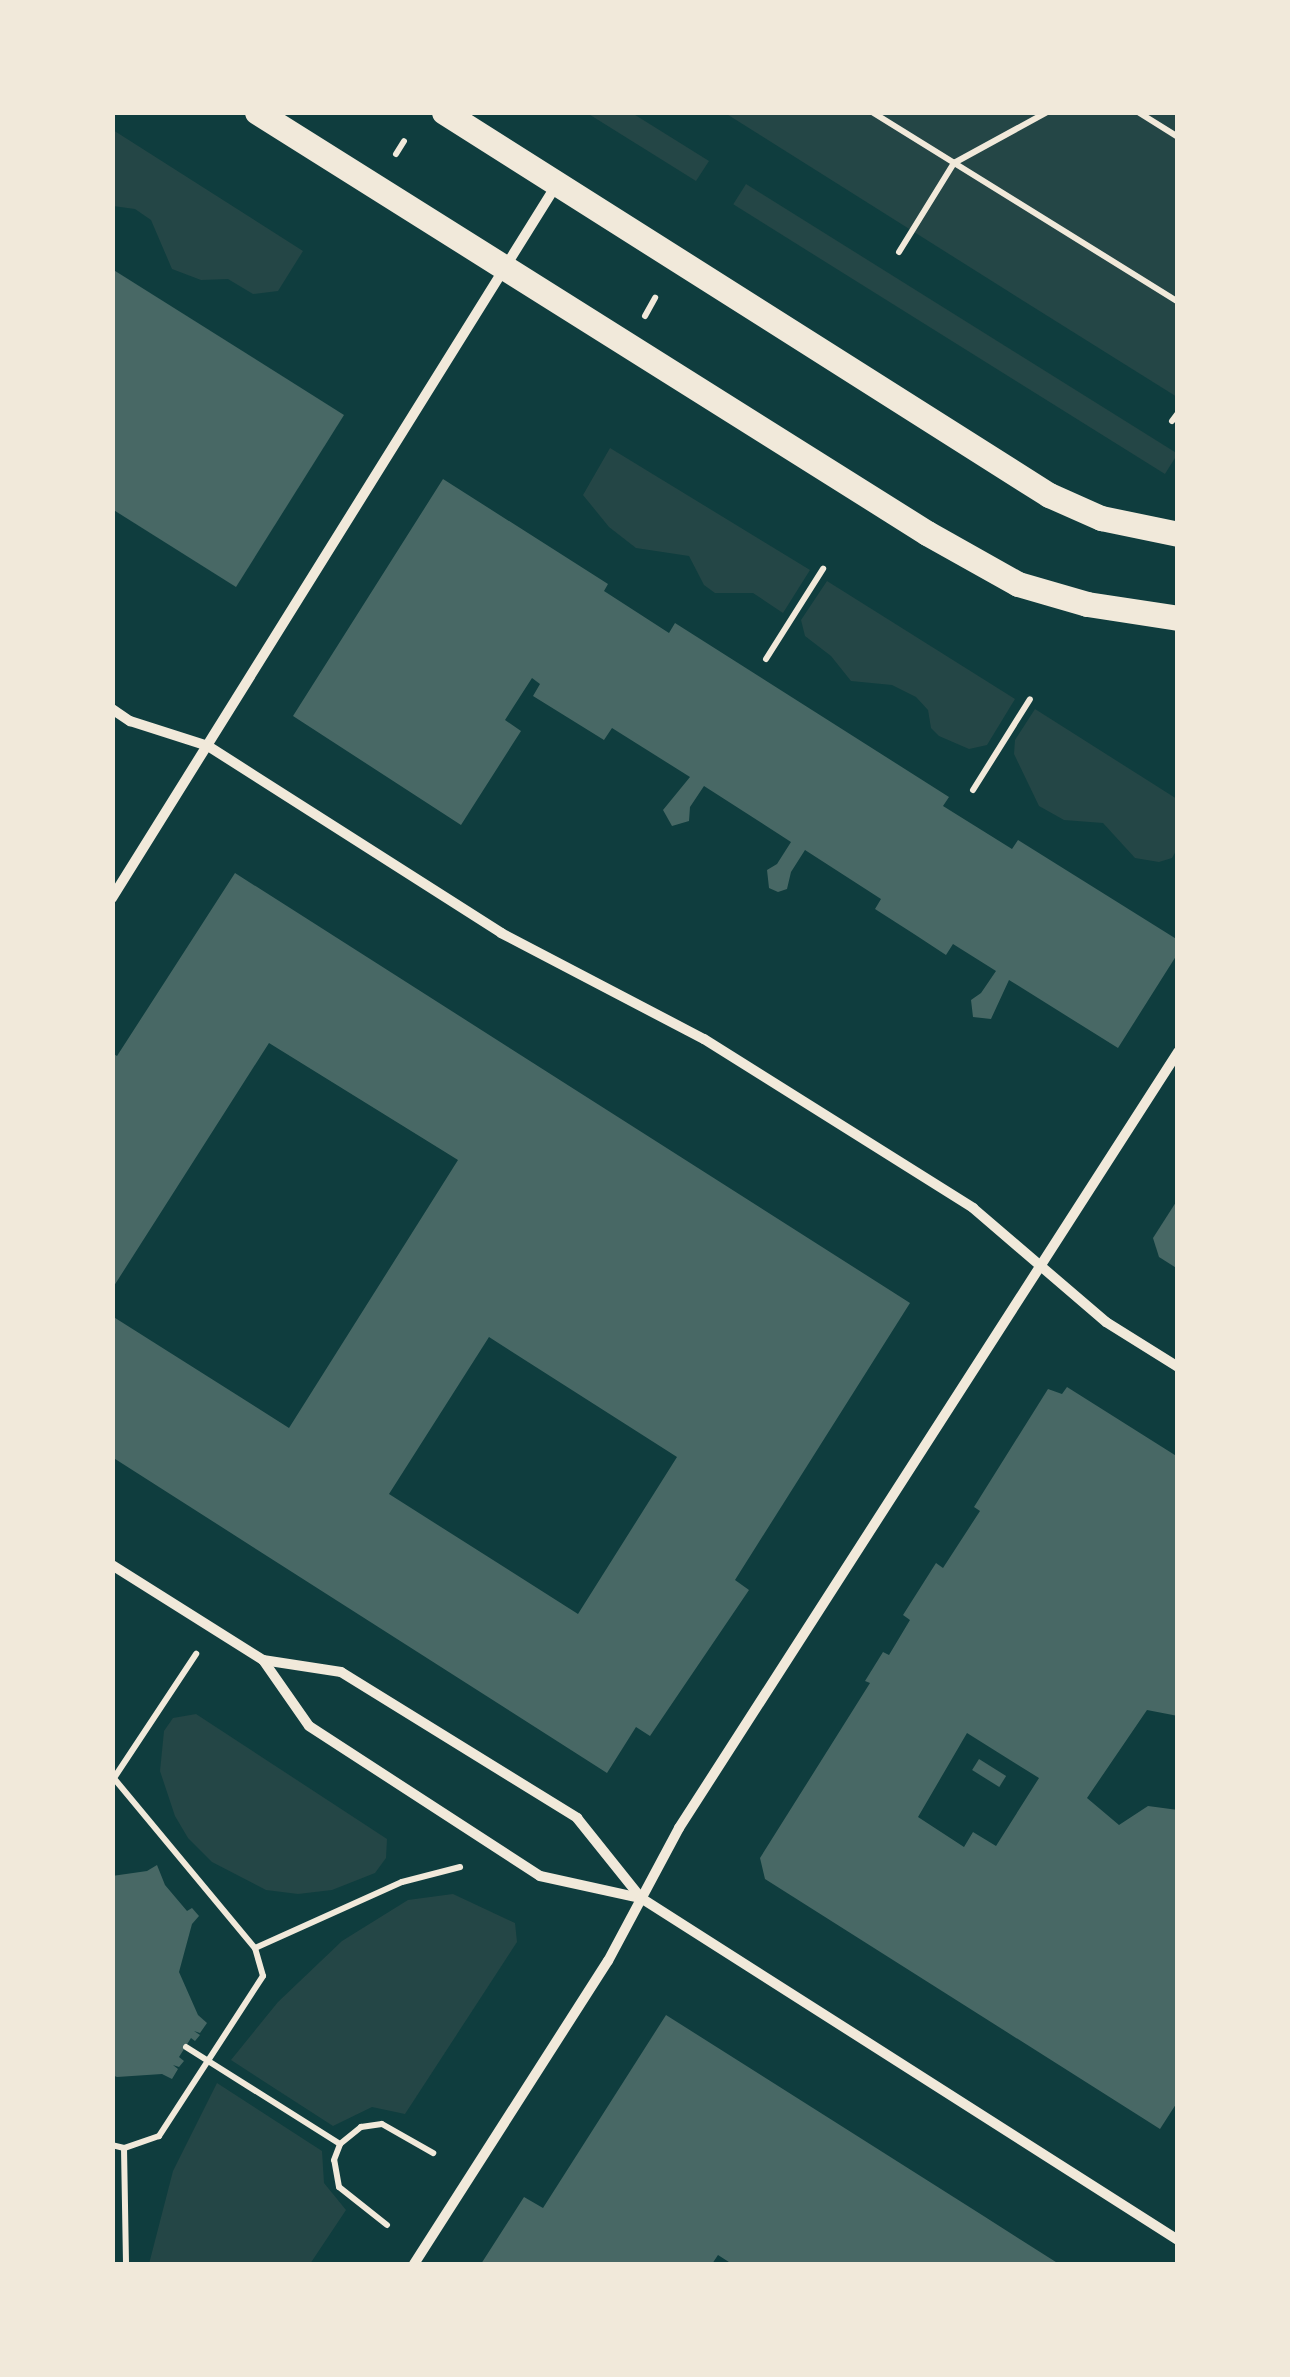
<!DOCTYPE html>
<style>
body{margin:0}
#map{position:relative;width:1290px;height:2377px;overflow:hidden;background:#0f3d3e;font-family:Overpass,sans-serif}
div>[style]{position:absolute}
.green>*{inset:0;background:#244646;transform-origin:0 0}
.building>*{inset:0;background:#486865;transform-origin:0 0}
.path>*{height:6px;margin:-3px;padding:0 3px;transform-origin:3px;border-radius:3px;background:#f1e9da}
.minor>*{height:10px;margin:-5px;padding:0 5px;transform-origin:5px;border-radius:5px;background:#f1e9da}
.primary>*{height:25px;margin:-12.5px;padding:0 12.5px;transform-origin:12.5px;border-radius:12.5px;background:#f1e9da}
span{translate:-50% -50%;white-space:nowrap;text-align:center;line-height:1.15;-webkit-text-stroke:8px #f1e9da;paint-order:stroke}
.frame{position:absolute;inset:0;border:115px solid #f1e9da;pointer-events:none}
</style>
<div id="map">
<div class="green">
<div style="clip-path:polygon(587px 113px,632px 113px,709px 161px,696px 181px)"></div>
<div style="clip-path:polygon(725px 113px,1177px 113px,1177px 397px,1003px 288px)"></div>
<div style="clip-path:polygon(113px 130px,303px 251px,278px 291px,253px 294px,228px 279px,201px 280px,172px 269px,151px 220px,135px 209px,113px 206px)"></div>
<div style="left:746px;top:184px;width:509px;height:24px;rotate:32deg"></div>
<div style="clip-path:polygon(610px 448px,810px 570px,783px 613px,753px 593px,715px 593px,704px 585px,689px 556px,636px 548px,609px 527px,583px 495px)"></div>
<div style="clip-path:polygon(827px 581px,1015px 699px,987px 745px,969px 749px,939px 736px,931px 728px,928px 710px,916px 697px,892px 685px,851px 681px,831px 656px,805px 636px,801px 620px)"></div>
<div style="clip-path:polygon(1035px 709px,1177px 799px,1177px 849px,1172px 858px,1159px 862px,1135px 858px,1103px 823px,1064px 820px,1039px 806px,1014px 754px,1015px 740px)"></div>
<div style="clip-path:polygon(196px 1714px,387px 1839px,386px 1858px,375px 1873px,332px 1890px,298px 1894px,266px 1890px,212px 1862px,188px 1838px,175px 1816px,160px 1771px,164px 1731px,173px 1718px)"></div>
<div style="clip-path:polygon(453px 1894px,515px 1923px,517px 1942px,405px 2114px,372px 2107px,333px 2126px,231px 2060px,278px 2002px,342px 1941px,408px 1900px)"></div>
<div style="clip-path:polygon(217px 2083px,322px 2151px,324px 2183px,346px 2210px,310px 2264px,149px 2264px,173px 2171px)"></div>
</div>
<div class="building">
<div style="clip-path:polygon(112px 269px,344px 415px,236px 587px,112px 509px)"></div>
<div style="clip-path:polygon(443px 479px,608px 584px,604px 591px,669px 633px,675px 623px,949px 797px,943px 806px,1012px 849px,1018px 840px,1178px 940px,1178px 953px,1118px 1048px,1009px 980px,991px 1019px,973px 1017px,971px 1000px,981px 993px,996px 971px,953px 944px,946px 955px,914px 934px,875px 909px,881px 899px,805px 850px,791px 872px,787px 889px,778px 892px,769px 888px,767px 870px,777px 864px,791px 842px,704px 786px,690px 807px,689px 821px,672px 826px,663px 810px,690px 777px,612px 728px,604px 740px,533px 696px,540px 684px,532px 678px,505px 720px,521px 731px,461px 825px,293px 716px)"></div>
<div style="clip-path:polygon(evenodd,235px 873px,910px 1303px,735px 1580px,749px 1590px,650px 1736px,636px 1727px,607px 1773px,112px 1457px,112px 1316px,289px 1428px,458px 1160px,269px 1043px,112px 1289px,112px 1053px,117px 1056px,235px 873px,489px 1337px,677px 1457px,578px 1614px,389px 1494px,489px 1337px)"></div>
<div style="clip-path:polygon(1178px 1199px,1178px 1269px,1159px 1257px,1153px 1238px)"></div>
<div style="clip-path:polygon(evenodd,1067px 1387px,1178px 1457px,1178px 1716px,1147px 1710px,1087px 1798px,1119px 1825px,1148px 1806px,1178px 1810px,1178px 2101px,1160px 2129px,765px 1879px,760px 1858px,870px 1683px,865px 1681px,883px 1652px,889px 1655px,910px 1620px,903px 1615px,936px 1563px,943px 1568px,980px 1511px,974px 1507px,1048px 1389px,1062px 1394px,1067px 1387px,967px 1733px,1039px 1778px,996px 1846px,973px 1832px,964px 1847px,918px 1817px,967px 1733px)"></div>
<div style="left:979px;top:1759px;width:32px;height:13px;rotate:32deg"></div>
<div style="clip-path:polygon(157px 1865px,165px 1885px,187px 1911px,192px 1908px,199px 1916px,192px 1924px,179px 1972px,198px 2015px,207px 2023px,200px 2033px,194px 2031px,200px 2035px,195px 2041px,191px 2038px,179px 2057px,184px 2061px,179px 2067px,173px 2065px,178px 2069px,172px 2079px,162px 2074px,117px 2077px,112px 2075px,112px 1876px,147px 1871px)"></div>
<div style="clip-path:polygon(666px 2015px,982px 2215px,1059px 2264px,732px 2264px,718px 2255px,712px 2264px,481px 2264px,524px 2197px,543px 2208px)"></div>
</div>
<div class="path">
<div style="left:872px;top:112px;width:360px;rotate:31.8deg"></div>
<div style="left:1138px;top:112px;width:47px;rotate:32deg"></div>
<div style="left:396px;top:154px;width:15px;rotate:-58deg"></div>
<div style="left:899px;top:252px;width:105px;rotate:-58.3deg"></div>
<div style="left:954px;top:163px;width:106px;rotate:-28.7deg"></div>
<div style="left:645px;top:316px;width:21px;rotate:-61deg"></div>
<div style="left:1172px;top:421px;width:10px;rotate:-53deg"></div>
<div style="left:766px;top:659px;width:107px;rotate:-57.7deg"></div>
<div style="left:973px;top:790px;width:107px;rotate:-57.9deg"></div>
<div style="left:112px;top:1776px;width:224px;rotate:50.3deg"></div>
<div style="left:255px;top:1948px;width:29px;rotate:74deg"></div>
<div style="left:263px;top:1976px;width:191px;rotate:123deg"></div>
<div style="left:159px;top:2136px;width:37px;rotate:161deg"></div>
<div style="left:124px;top:2148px;width:12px;rotate:-166deg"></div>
<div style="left:114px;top:1778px;width:149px;rotate:-56.5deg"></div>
<div style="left:255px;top:1948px;width:161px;rotate:-24.2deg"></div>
<div style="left:402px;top:1882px;width:60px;rotate:-14.5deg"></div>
<div style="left:186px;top:2047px;width:182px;rotate:32.2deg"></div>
<div style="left:124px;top:2148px;width:116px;rotate:89deg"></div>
<div style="left:387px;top:2225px;width:61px;rotate:-141.6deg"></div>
<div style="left:339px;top:2187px;width:27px;rotate:-100deg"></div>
<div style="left:334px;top:2160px;width:17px;rotate:-69deg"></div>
<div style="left:340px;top:2144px;width:27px;rotate:-39deg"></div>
<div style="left:361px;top:2127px;width:21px;rotate:-8deg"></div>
<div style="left:382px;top:2124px;width:59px;rotate:29.6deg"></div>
</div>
<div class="minor">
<div style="left:112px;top:709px;width:22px;rotate:34deg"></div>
<div style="left:130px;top:721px;width:82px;rotate:17.8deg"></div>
<div style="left:208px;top:746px;width:348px;rotate:32.5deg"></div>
<div style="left:501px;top:933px;width:229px;rotate:27.6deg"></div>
<div style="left:704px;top:1039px;width:318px;rotate:32.1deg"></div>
<div style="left:973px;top:1208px;width:175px;rotate:40.6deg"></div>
<div style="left:1106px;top:1322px;width:85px;rotate:32deg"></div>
<div style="left:112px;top:898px;width:841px;rotate:-58.07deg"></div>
<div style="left:112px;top:1565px;width:178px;rotate:32.2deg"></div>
<div style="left:263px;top:1660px;width:80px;rotate:55.1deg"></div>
<div style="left:309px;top:1726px;width:275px;rotate:33deg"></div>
<div style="left:540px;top:1876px;width:102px;rotate:12.4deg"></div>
<div style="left:263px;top:1660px;width:79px;rotate:8.7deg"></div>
<div style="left:341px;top:1672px;width:278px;rotate:31.7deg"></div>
<div style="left:577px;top:1818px;width:102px;rotate:51.3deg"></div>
<div style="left:641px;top:1898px;width:637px;rotate:32.49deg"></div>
<div style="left:414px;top:2264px;width:360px;rotate:-57.4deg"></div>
<div style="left:608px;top:1961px;width:151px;rotate:-61.9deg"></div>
<div style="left:679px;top:1828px;width:923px;rotate:-57.26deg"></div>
</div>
<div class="primary">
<div style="left:257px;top:112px;width:791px;rotate:32.14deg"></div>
<div style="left:927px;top:533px;width:104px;rotate:29.3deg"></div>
<div style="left:1018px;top:584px;width:72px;rotate:16.2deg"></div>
<div style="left:1087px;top:604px;width:92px;rotate:8.7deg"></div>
<div style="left:444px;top:112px;width:716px;rotate:32.34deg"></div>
<div style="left:1049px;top:495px;width:57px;rotate:23.9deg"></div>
<div style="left:1101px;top:518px;width:79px;rotate:11.7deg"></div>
</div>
<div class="frame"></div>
</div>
